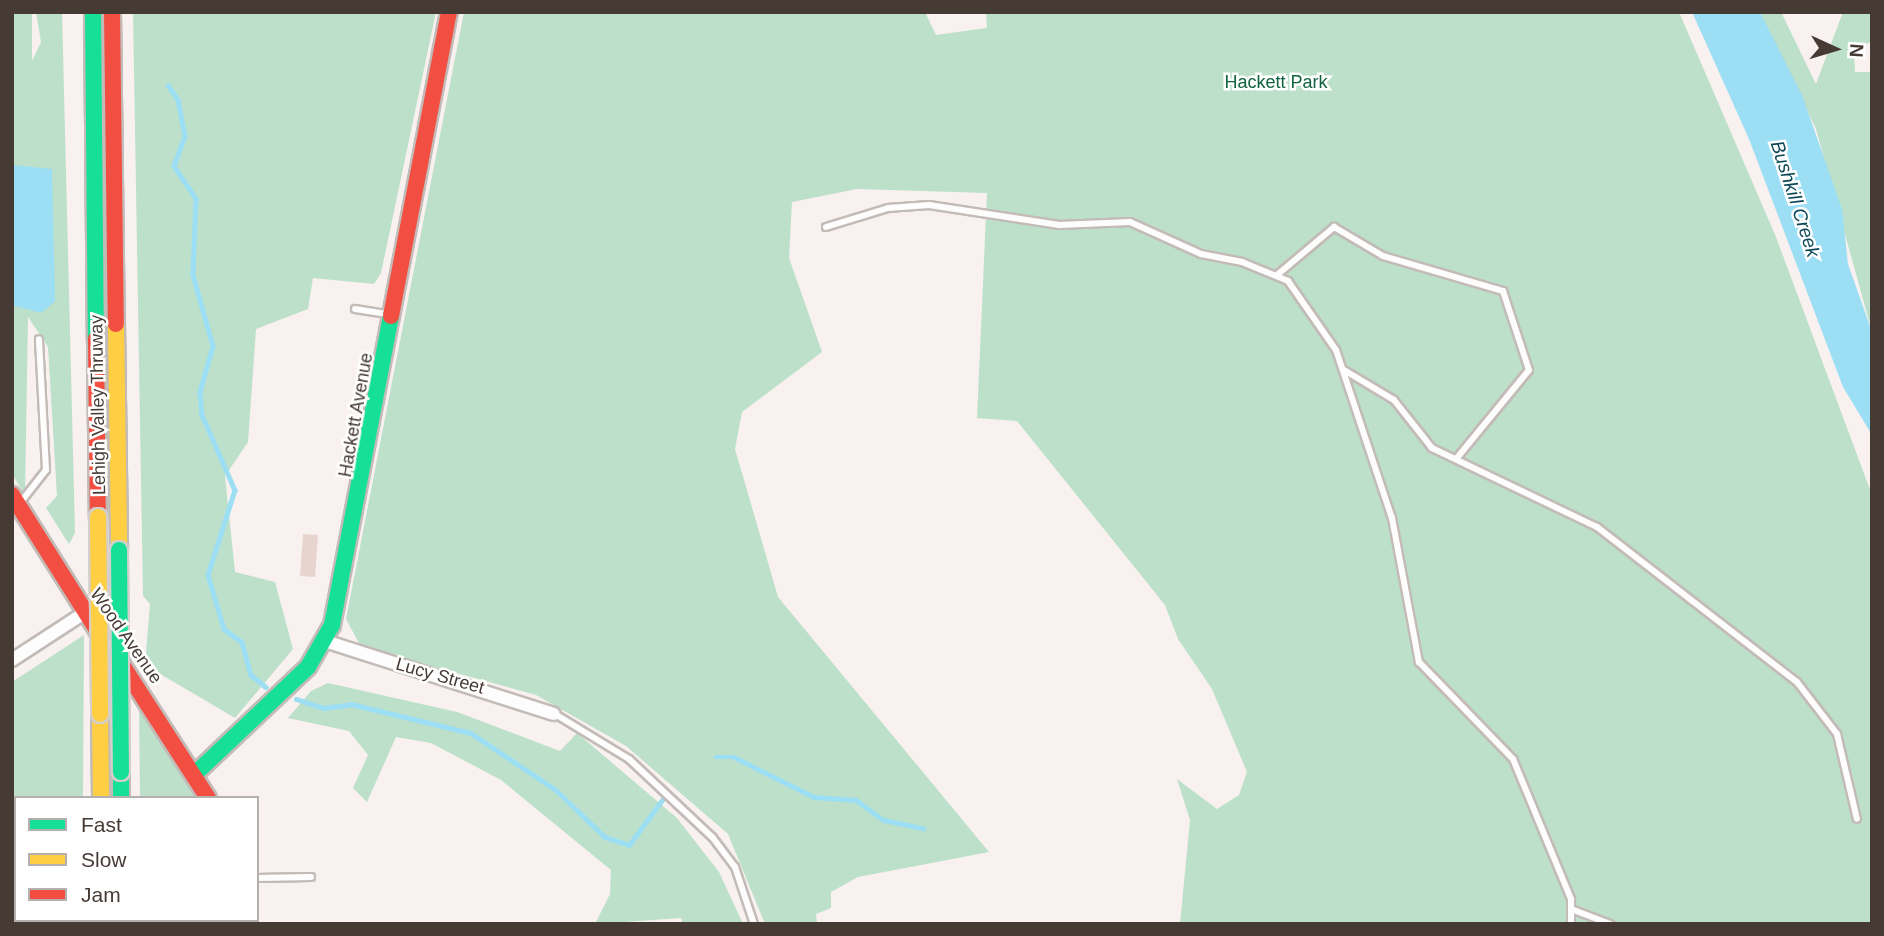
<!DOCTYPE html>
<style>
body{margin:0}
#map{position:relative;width:1884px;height:936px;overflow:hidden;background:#f8f1ef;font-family:Arial,sans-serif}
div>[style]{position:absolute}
.green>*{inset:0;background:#bce0ca}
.water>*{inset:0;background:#9cdef4}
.stream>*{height:4.5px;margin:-2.25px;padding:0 2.25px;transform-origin:2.25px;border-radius:2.25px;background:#9cdef4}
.building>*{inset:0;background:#e7d4cf;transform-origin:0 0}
.roads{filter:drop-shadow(2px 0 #c3bbb7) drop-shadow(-2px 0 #c3bbb7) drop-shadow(0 2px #c3bbb7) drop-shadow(0 -2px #c3bbb7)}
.lane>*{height:6px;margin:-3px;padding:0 3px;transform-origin:3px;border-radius:3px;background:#fefdfd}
.street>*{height:12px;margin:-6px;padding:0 6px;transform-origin:6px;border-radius:6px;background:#fefdfd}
.fast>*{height:16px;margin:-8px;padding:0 8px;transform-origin:8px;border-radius:8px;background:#16e098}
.slow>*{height:16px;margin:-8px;padding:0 8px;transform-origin:8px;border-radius:8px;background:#ffcf43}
.jam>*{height:16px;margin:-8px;padding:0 8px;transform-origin:8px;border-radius:8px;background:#f24e42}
.bridges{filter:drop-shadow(2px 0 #d4cfcd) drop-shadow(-2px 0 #d4cfcd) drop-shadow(0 2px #d4cfcd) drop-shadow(0 -2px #d4cfcd)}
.fast-bridge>*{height:16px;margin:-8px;padding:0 8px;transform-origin:8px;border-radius:8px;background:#16e098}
.slow-bridge>*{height:16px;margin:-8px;padding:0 8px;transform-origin:8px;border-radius:8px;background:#ffcf43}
span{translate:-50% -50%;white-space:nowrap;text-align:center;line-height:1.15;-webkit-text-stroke:5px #fff;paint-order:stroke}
.park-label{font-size:18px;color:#106340}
.street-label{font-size:18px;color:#463a35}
.water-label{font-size:19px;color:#0c4758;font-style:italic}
.frame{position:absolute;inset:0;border:14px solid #463a35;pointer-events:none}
.legend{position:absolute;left:14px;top:796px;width:245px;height:126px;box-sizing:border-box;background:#fff;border:2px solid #b5b0ae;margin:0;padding:9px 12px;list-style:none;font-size:21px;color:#463a35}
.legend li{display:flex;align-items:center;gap:14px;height:35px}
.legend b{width:35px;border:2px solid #b5b0ae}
.north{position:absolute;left:1800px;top:14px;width:70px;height:70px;-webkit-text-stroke:5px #fff;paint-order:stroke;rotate:94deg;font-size:19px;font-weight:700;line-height:28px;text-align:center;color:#463a35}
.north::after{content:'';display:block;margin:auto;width:24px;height:32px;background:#463a35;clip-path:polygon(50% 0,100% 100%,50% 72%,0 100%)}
</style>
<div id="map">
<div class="green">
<div style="clip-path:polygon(12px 12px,32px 12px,32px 61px,41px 42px,36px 12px,62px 12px,75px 533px,69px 544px,46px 508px,57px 496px,48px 347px,28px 317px,25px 495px,12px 474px)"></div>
<div style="clip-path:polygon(133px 12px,436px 12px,381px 273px,374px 284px,313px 278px,308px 309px,256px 329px,248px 442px,225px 476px,235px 572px,275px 582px,293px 649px,235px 718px,145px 665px,150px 604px,143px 596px)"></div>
<div style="clip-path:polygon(464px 12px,925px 12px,936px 35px,987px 28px,986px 12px,1679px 12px,1776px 237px,1872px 495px,1872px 924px,1180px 924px,1190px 820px,1177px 779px,1217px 809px,1239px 795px,1247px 772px,1212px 689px,1178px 639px,1165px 605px,1017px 421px,977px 418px,987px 193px,857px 189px,792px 202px,789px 258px,822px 352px,742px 412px,735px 449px,778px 597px,989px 852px,858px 877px,831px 892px,831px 908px,816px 914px,817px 924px,765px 924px,728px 834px,626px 746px,536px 695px,361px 647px,346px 619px)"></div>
<div style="clip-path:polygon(1760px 12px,1781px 12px,1816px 84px,1843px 12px,1872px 12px,1872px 41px,1854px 51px,1855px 72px,1872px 72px,1872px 332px,1816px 129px)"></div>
<div style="clip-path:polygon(84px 635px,83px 798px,16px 798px,16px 920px,81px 924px,12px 924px,12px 682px)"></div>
<div style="clip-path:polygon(328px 683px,457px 712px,560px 751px,577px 733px,677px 818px,719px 872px,743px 924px,683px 924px,681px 918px,595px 924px,610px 894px,611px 870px,501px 780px,431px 743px,396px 737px,367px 802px,353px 788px,368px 755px,349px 731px,288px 718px,311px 691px)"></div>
<div style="clip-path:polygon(139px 699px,191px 782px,197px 798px,140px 798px)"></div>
</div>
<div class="water">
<div style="clip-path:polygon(1692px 12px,1760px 12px,1802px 95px,1842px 209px,1848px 264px,1872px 332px,1872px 435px,1843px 387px,1749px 139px)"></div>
<div style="clip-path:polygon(12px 165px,52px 169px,55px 301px,41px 313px,12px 305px)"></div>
</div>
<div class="stream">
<div style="left:168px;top:85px;width:18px;rotate:56deg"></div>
<div style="left:178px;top:100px;width:37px;rotate:79deg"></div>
<div style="left:185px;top:136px;width:32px;rotate:110deg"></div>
<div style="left:174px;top:166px;width:40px;rotate:56deg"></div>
<div style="left:196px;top:199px;width:76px;rotate:92.3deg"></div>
<div style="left:193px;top:275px;width:74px;rotate:74.3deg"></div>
<div style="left:213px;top:346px;width:48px;rotate:105.8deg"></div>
<div style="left:200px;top:392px;width:23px;rotate:85deg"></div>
<div style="left:202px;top:415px;width:82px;rotate:66.3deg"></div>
<div style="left:235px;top:490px;width:89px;rotate:107.6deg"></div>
<div style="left:208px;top:575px;width:56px;rotate:73.5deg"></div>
<div style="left:224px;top:629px;width:22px;rotate:36deg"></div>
<div style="left:242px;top:642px;width:34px;rotate:75deg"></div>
<div style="left:251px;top:675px;width:19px;rotate:39deg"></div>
<div style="left:296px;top:699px;width:29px;rotate:18deg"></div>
<div style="left:324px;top:708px;width:27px;rotate:-8deg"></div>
<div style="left:351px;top:704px;width:123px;rotate:13.6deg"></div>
<div style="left:471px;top:733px;width:102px;rotate:33.8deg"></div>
<div style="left:556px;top:790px;width:68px;rotate:43.8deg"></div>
<div style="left:605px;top:837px;width:25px;rotate:18deg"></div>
<div style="left:629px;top:845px;width:56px;rotate:-53.7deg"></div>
<div style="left:716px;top:757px;width:18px"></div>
<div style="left:734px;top:757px;width:89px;rotate:26.6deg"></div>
<div style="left:814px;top:797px;width:42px;rotate:4.1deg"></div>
<div style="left:856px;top:800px;width:34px;rotate:36deg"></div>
<div style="left:884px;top:820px;width:40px;rotate:12deg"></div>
</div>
<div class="building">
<div style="left:303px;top:534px;width:15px;height:42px;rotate:4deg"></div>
</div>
<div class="roads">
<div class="lane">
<div style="left:826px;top:227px;width:65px;rotate:-17deg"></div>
<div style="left:888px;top:208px;width:41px;rotate:-4.2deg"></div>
<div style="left:929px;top:205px;width:132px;rotate:8.7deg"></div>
<div style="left:1059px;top:225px;width:71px;rotate:-2.4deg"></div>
<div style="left:1130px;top:222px;width:78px;rotate:24.3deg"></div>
<div style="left:1201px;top:254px;width:42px;rotate:11deg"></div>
<div style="left:1242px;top:262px;width:50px;rotate:22.4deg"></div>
<div style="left:1288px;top:281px;width:84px;rotate:55.2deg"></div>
<div style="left:1336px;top:350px;width:177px;rotate:71.6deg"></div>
<div style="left:1392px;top:518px;width:147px;rotate:79.4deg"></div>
<div style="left:1419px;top:662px;width:135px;rotate:45.9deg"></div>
<div style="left:1513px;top:759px;width:152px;rotate:67.5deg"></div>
<div style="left:1571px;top:899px;width:25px;rotate:90deg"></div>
<div style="left:1277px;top:275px;width:75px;rotate:-40.1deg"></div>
<div style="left:1334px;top:227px;width:57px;rotate:30.6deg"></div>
<div style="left:1383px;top:256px;width:125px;rotate:16.3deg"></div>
<div style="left:1503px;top:291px;width:83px;rotate:71.8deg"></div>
<div style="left:1529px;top:370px;width:114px;rotate:129.3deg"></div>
<div style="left:355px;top:309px;width:33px;rotate:9deg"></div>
<div style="left:1344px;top:370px;width:58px;rotate:31deg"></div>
<div style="left:1394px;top:400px;width:61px;rotate:51.6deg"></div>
<div style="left:1432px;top:448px;width:183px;rotate:25.6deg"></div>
<div style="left:1597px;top:527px;width:253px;rotate:37.8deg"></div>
<div style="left:1797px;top:682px;width:66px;rotate:52.4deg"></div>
<div style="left:1837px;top:734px;width:87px;rotate:76.8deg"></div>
<div style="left:20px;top:503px;width:42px;rotate:-51.8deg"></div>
<div style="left:46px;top:470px;width:131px;rotate:-93.1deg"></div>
<div style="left:555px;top:714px;width:87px;rotate:31.3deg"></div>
<div style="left:629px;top:759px;width:115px;rotate:43.2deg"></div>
<div style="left:713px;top:838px;width:36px;rotate:53deg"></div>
<div style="left:735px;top:867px;width:60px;rotate:71.6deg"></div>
<div style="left:257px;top:878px;width:54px;rotate:-1.1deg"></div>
<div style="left:1571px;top:909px;width:42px;rotate:21deg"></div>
</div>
<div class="street">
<div style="left:325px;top:641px;width:240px;rotate:17.7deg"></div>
<div style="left:12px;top:660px;width:86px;rotate:-33.1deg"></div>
</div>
<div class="fast">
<div style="left:93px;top:12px;width:327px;rotate:89.5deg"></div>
<div style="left:121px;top:772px;width:26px;rotate:90deg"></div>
<div style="left:197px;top:772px;width:153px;rotate:-43.4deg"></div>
<div style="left:308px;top:667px;width:48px;rotate:-60.3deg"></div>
<div style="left:332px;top:625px;width:315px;rotate:-79.2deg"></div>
<div style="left:102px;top:920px;width:4px;rotate:90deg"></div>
<div style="left:218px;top:920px;width:4px;rotate:90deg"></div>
</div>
<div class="slow">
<div style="left:116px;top:324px;width:226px;rotate:89.2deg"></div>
<div style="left:100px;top:714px;width:84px;rotate:89.3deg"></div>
<div style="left:123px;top:920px;width:4px;rotate:90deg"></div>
</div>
<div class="jam">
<div style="left:112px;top:12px;width:312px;rotate:89.3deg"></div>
<div style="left:391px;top:316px;width:309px;rotate:-79.2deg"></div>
<div style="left:96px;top:339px;width:178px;rotate:89.4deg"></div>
<div style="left:12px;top:495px;width:165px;rotate:57.8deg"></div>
<div style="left:119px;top:660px;width:164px;rotate:57.2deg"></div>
</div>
</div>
<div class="bridges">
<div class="fast-bridge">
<div style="left:119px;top:550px;width:222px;rotate:89.5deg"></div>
</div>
<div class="slow-bridge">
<div style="left:98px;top:517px;width:197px;rotate:89.4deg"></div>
</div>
</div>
<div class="park-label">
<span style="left:1276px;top:82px">Hackett Park</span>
</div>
<div class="street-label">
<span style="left:98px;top:405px;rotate:-91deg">Lehigh Valley Thruway</span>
<span style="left:356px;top:415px;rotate:-80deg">Hackett Avenue</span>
<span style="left:126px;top:636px;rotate:55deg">Wood Avenue</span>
<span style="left:440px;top:676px;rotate:16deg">Lucy Street</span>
</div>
<div class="water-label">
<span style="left:1795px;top:199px;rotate:72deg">Bushkill Creek</span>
</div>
<div class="frame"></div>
<ul class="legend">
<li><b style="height:9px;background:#16e098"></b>Fast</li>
<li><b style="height:9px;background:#ffcf43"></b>Slow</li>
<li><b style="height:9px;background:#f24e42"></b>Jam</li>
</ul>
<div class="north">N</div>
</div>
